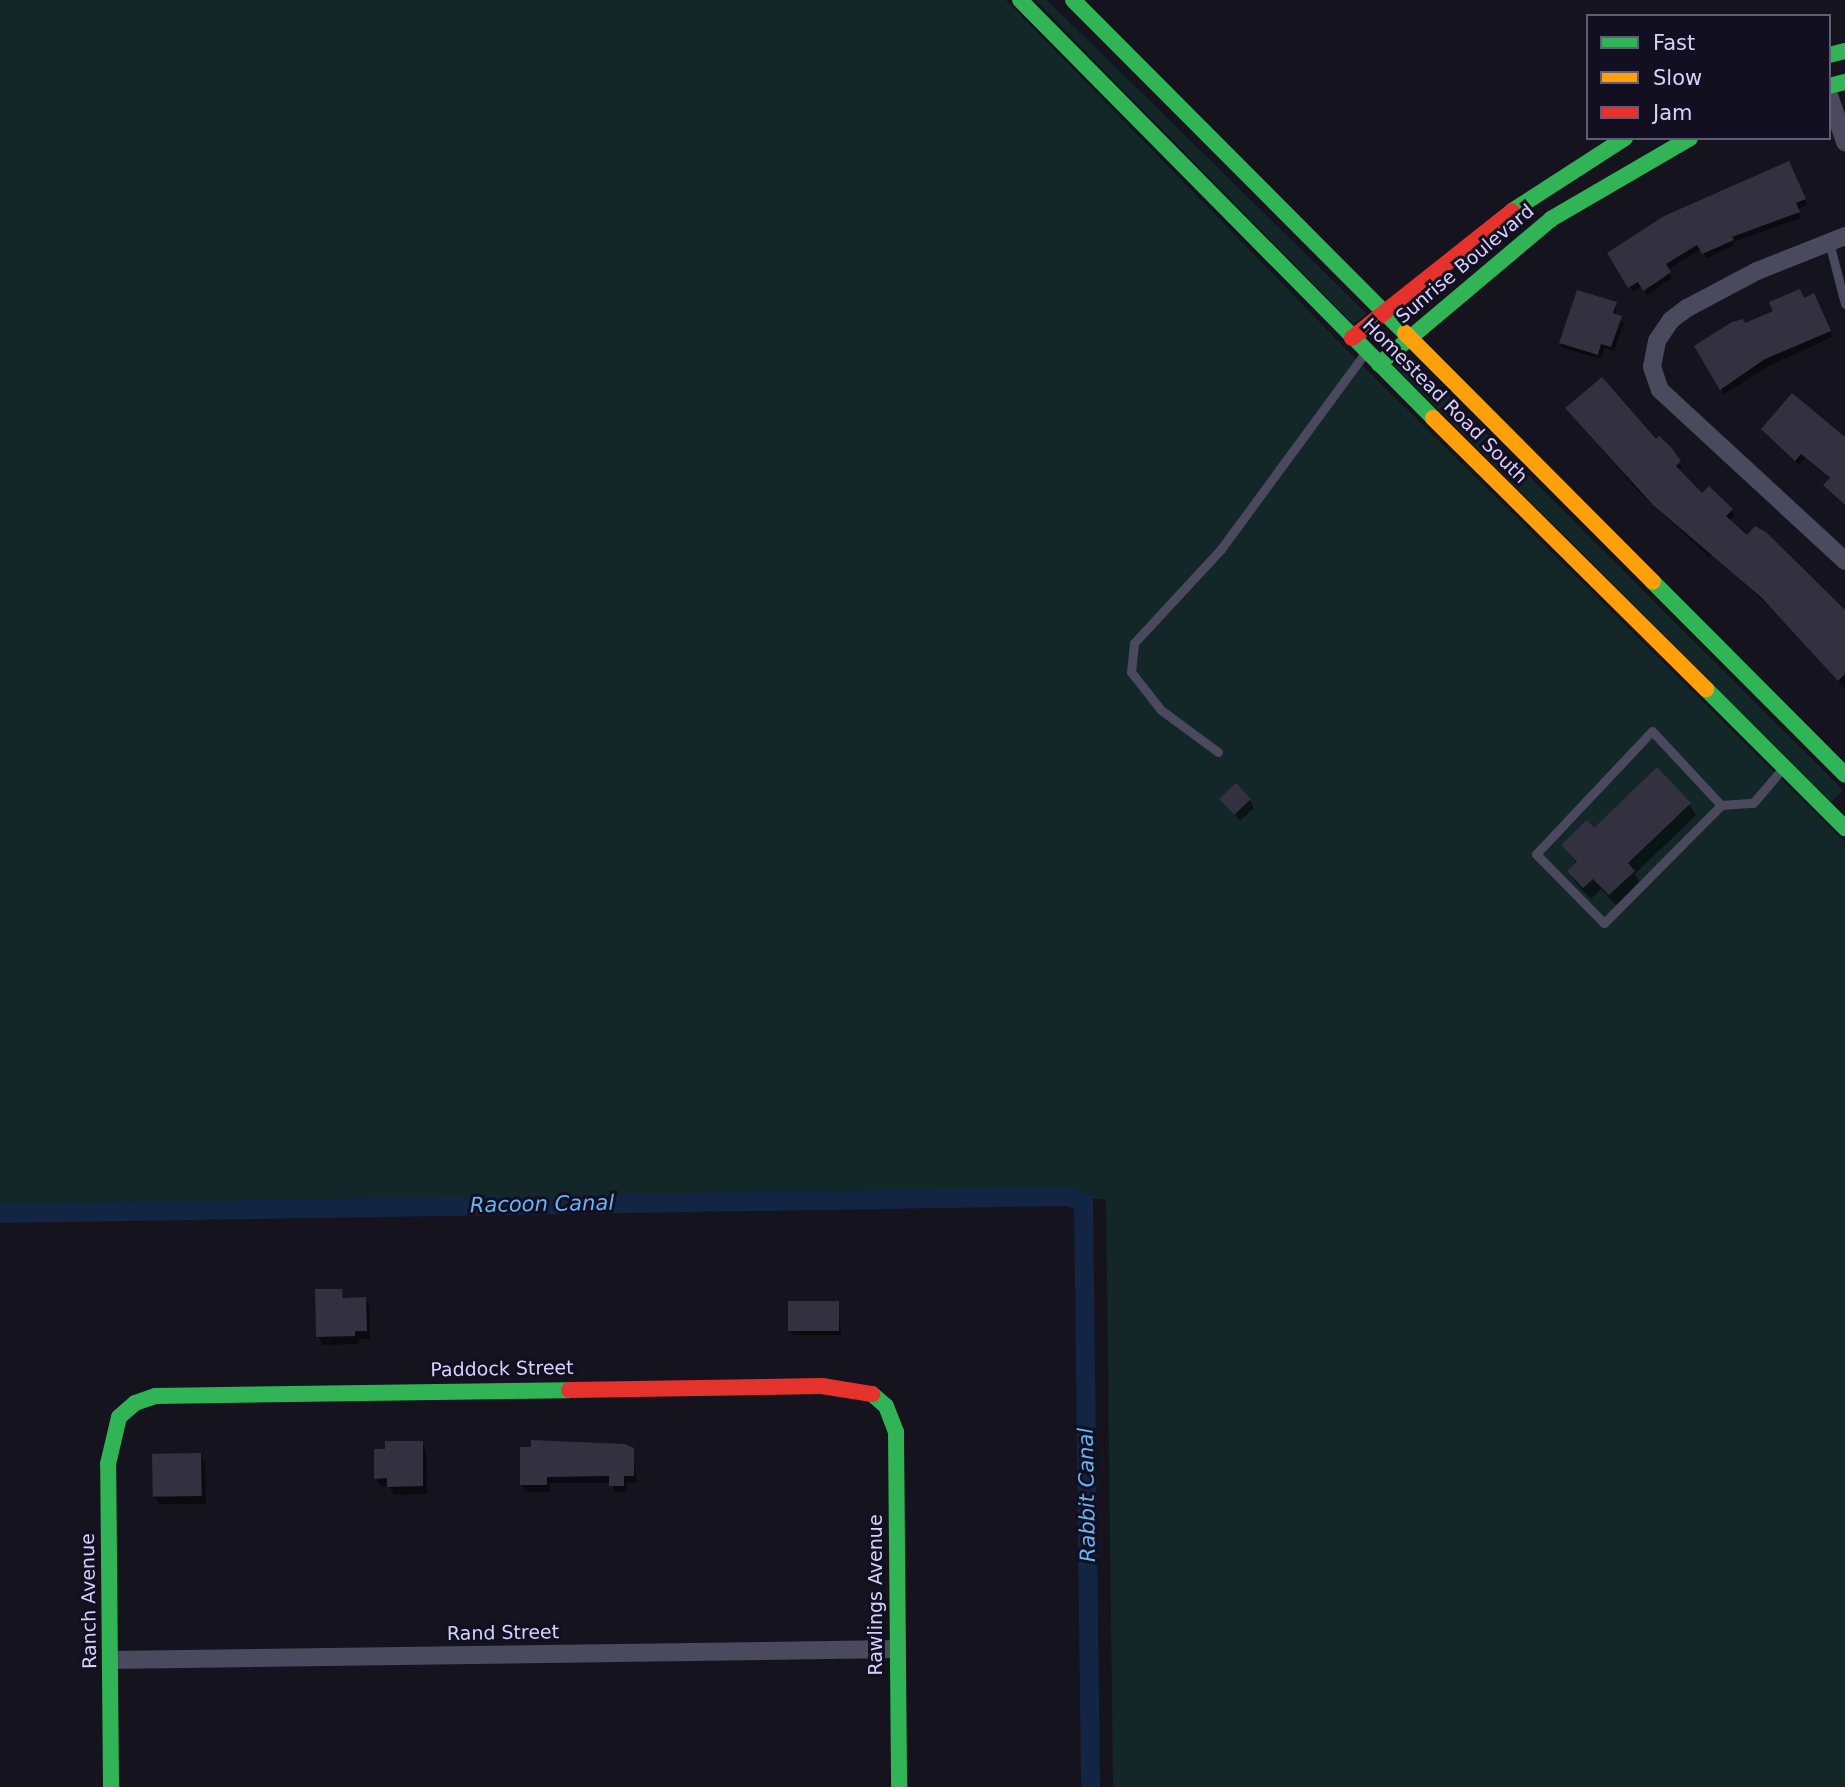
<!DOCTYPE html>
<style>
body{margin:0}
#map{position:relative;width:1845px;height:1787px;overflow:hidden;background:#15131d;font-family:"DejaVu Sans",sans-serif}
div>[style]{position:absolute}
.green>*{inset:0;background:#132728;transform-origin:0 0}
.shadow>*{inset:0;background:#0007}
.canal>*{height:19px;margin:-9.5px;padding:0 9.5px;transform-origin:9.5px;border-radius:9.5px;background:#122543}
.building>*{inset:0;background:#33313f;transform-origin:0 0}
.lane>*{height:9px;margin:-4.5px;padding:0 4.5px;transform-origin:4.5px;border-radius:4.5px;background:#4a495d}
.street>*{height:18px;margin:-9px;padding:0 9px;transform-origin:9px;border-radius:9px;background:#4a495d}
.fast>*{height:16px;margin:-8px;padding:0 8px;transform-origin:8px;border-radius:8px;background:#30b455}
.slow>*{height:16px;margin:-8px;padding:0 8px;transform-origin:8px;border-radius:8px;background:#ff9f0a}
.jam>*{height:16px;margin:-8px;padding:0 8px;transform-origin:8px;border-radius:8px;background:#e5322d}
span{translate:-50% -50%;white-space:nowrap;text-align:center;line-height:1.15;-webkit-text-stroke:6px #120f21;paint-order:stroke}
.street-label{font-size:19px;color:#d7d2fc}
.water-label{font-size:21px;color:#68b3f4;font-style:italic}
.legend{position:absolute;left:1586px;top:14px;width:245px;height:126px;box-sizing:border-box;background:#120f21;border:2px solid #615d79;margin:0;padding:9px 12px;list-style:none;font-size:21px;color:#d7d2fc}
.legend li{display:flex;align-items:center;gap:14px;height:35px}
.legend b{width:35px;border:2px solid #615d79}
</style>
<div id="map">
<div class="green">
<div style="clip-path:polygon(0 0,1006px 0,1350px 353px,1845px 842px,1845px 1787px,1113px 1787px,1106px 1199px,0 1208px)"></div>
<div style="clip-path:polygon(1035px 0,1047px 0,1367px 314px,1353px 324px)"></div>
<div style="left:1407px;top:354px;width:617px;height:17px;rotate:45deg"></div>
</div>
<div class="shadow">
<div style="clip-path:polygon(1792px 169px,1807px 205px,1797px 209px,1801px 218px,1733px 242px,1735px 245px,1706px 258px,1701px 249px,1667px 270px,1672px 278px,1647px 295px,1642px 286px,1633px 292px,1609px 254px)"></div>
<div style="clip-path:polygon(1804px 300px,1816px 300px,1832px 337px,1769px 366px,1724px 394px,1696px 346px)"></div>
<div style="clip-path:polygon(1616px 304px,1616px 316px,1624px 323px,1614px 351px,1604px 348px,1601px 359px,1563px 348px,1560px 343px)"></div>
<div style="clip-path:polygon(1567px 409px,1656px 441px,1679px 462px,1682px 467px,1678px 471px,1702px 495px,1732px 510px,1734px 515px,1729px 521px,1845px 621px,1845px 689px,1798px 634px,1713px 553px,1709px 557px,1638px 491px)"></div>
<div style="clip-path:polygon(1763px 429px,1845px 441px,1845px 506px,1825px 486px,1830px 480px,1805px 458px,1799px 465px)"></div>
<div style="clip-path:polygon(1221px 798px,1250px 800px,1254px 808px,1240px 821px)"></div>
<div style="clip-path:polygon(1689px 804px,1696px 815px,1635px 874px,1640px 883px,1617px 906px,1601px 889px,1591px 899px,1576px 883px,1569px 871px,1577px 864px,1563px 845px,1594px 830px)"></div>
<div style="clip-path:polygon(341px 1291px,346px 1299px,365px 1299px,370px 1307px,370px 1339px,359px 1339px,359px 1344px,323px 1345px,318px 1336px)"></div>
<div style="clip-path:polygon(838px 1303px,841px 1335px,793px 1335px,790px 1330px)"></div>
<div style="clip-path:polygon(422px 1443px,426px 1452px,427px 1494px,394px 1495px,389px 1486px,381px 1487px,376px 1478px)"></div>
<div style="clip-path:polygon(632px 1449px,637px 1483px,627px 1483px,627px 1492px,615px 1492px,611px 1483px,550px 1483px,550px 1492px,526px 1492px,522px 1485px)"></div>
<div style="clip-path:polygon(200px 1455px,205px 1464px,206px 1504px,159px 1504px,154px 1496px)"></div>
</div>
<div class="canal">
<div style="left:0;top:1213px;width:1068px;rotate:-0.91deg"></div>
<div style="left:1068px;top:1196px;width:16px;rotate:22deg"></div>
<div style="left:1083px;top:1202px;width:585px;rotate:89.31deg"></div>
</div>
<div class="building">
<div style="clip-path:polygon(1789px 161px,1806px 199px,1796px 203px,1800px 212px,1732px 237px,1734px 240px,1702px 254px,1697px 245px,1666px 264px,1671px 272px,1657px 282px,1643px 291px,1638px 282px,1628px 288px,1607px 253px,1664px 216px)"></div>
<div style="clip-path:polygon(1800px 289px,1804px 298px,1814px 293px,1831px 331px,1765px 359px,1720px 390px,1694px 346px,1732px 322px,1743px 319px,1745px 323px,1773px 311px,1769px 302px)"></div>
<div style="clip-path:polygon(1577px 290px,1617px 302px,1613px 313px,1622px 316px,1611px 347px,1601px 344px,1598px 355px,1559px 343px)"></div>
<div style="clip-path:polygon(1602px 377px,1656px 439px,1659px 436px,1671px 447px,1681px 461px,1676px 466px,1702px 493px,1709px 486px,1733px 509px,1726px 516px,1747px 535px,1755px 526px,1766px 532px,1845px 610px,1845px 674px,1838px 681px,1762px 598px,1653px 505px,1565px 408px)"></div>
<div style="clip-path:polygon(1792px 393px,1845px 437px,1845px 505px,1823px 485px,1830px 478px,1801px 454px,1795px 461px,1761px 429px)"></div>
<div style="clip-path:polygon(1657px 767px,1691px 803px,1628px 863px,1635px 871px,1609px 895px,1593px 879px,1583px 888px,1567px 871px,1577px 862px,1561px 845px,1587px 820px,1594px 828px)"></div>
<div style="left:1236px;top:783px;width:22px;height:23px;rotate:47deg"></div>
<div style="clip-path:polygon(315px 1289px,342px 1289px,343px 1298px,366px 1297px,367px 1331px,355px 1331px,355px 1336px,316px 1337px)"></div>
<div style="left:788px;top:1301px;width:51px;height:30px"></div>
<div style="clip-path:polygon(531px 1440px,625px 1444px,634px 1448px,634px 1476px,624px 1476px,624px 1486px,609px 1486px,609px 1476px,547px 1477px,547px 1485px,520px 1485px,520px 1447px,531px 1447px)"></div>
<div style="clip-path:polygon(385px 1441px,423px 1441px,423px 1486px,387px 1487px,387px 1478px,374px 1479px,374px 1449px,385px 1449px)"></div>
<div style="left:201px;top:1453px;width:43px;height:49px;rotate:89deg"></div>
</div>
<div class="lane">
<div style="left:1829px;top:242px;width:64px;rotate:75.5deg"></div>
<div style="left:1218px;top:752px;width:71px;rotate:-143.6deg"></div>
<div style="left:1161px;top:710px;width:48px;rotate:-128.3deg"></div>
<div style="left:1131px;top:672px;width:29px;rotate:-84deg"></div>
<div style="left:1134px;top:643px;width:128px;rotate:-47.2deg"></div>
<div style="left:1221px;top:549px;width:243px;rotate:-53.7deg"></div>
<div style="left:1721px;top:805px;width:101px;rotate:-133deg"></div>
<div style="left:1652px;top:731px;width:169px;rotate:133.3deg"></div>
<div style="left:1536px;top:854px;width:97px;rotate:45.4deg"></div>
<div style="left:1604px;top:923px;width:166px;rotate:-45.2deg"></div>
<div style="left:1721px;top:805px;width:32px;rotate:-4deg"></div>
<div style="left:1753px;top:803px;width:46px;rotate:-49.4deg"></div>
</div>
<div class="street">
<div style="left:1829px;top:95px;width:50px;rotate:71.2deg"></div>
<div style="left:1845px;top:236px;width:95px;rotate:158.3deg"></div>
<div style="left:1757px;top:271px;width:79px;rotate:152.1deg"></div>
<div style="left:1687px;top:308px;width:20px;rotate:143deg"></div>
<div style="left:1671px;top:320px;width:25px;rotate:124deg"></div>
<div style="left:1657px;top:341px;width:26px;rotate:101deg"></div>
<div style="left:1652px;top:367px;width:24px;rotate:71deg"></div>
<div style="left:1660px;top:390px;width:252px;rotate:42.7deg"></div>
<div style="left:111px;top:1660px;width:785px;rotate:-0.8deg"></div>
</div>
<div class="fast">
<div style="left:1020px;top:0;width:588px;rotate:45.34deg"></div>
<div style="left:1073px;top:0;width:470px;rotate:45.1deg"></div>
<div style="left:1829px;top:55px;width:16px;rotate:-14deg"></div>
<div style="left:1829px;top:86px;width:16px;rotate:-14deg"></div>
<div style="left:1512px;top:211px;width:135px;rotate:-32.9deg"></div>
<div style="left:1379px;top:364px;width:225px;rotate:-40.1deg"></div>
<div style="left:1551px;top:219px;width:161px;rotate:-30.2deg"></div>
<div style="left:1653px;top:582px;width:272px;rotate:45.1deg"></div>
<div style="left:1706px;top:689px;width:197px;rotate:45deg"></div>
<div style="left:872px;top:1394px;width:18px;rotate:41deg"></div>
<div style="left:886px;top:1406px;width:28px;rotate:69deg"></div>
<div style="left:896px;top:1432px;width:355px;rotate:89.5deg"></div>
<div style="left:111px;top:1787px;width:323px;rotate:-90.5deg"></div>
<div style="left:108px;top:1464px;width:48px;rotate:-76.8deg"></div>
<div style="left:119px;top:1417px;width:21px;rotate:-41deg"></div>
<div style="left:135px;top:1403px;width:21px;rotate:-19deg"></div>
<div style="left:155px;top:1396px;width:414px;rotate:-0.8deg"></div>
</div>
<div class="slow">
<div style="left:1405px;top:333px;width:351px;rotate:45.1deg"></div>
<div style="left:1433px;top:418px;width:385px;rotate:44.8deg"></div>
</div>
<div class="jam">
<div style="left:1352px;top:338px;width:204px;rotate:-38.4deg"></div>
<div style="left:569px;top:1390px;width:253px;rotate:-0.9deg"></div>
<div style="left:822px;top:1386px;width:51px;rotate:9.1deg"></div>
</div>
<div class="street-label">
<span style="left:1465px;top:264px;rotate:-40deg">Sunrise Boulevard</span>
<span style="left:1445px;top:401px;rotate:45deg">Homestead Road South</span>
<span style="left:502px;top:1369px;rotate:-1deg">Paddock Street</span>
<span style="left:876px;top:1595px;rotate:-90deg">Rawlings Avenue</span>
<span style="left:89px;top:1601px;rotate:-91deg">Ranch Avenue</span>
<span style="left:503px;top:1633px;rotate:-1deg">Rand Street</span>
</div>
<div class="water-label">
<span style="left:542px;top:1204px;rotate:-1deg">Racoon Canal</span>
<span style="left:1087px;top:1495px;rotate:-91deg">Rabbit Canal</span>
</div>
<ul class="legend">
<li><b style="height:9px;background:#30b455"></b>Fast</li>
<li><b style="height:9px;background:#ff9f0a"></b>Slow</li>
<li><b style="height:9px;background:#e5322d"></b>Jam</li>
</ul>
</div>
